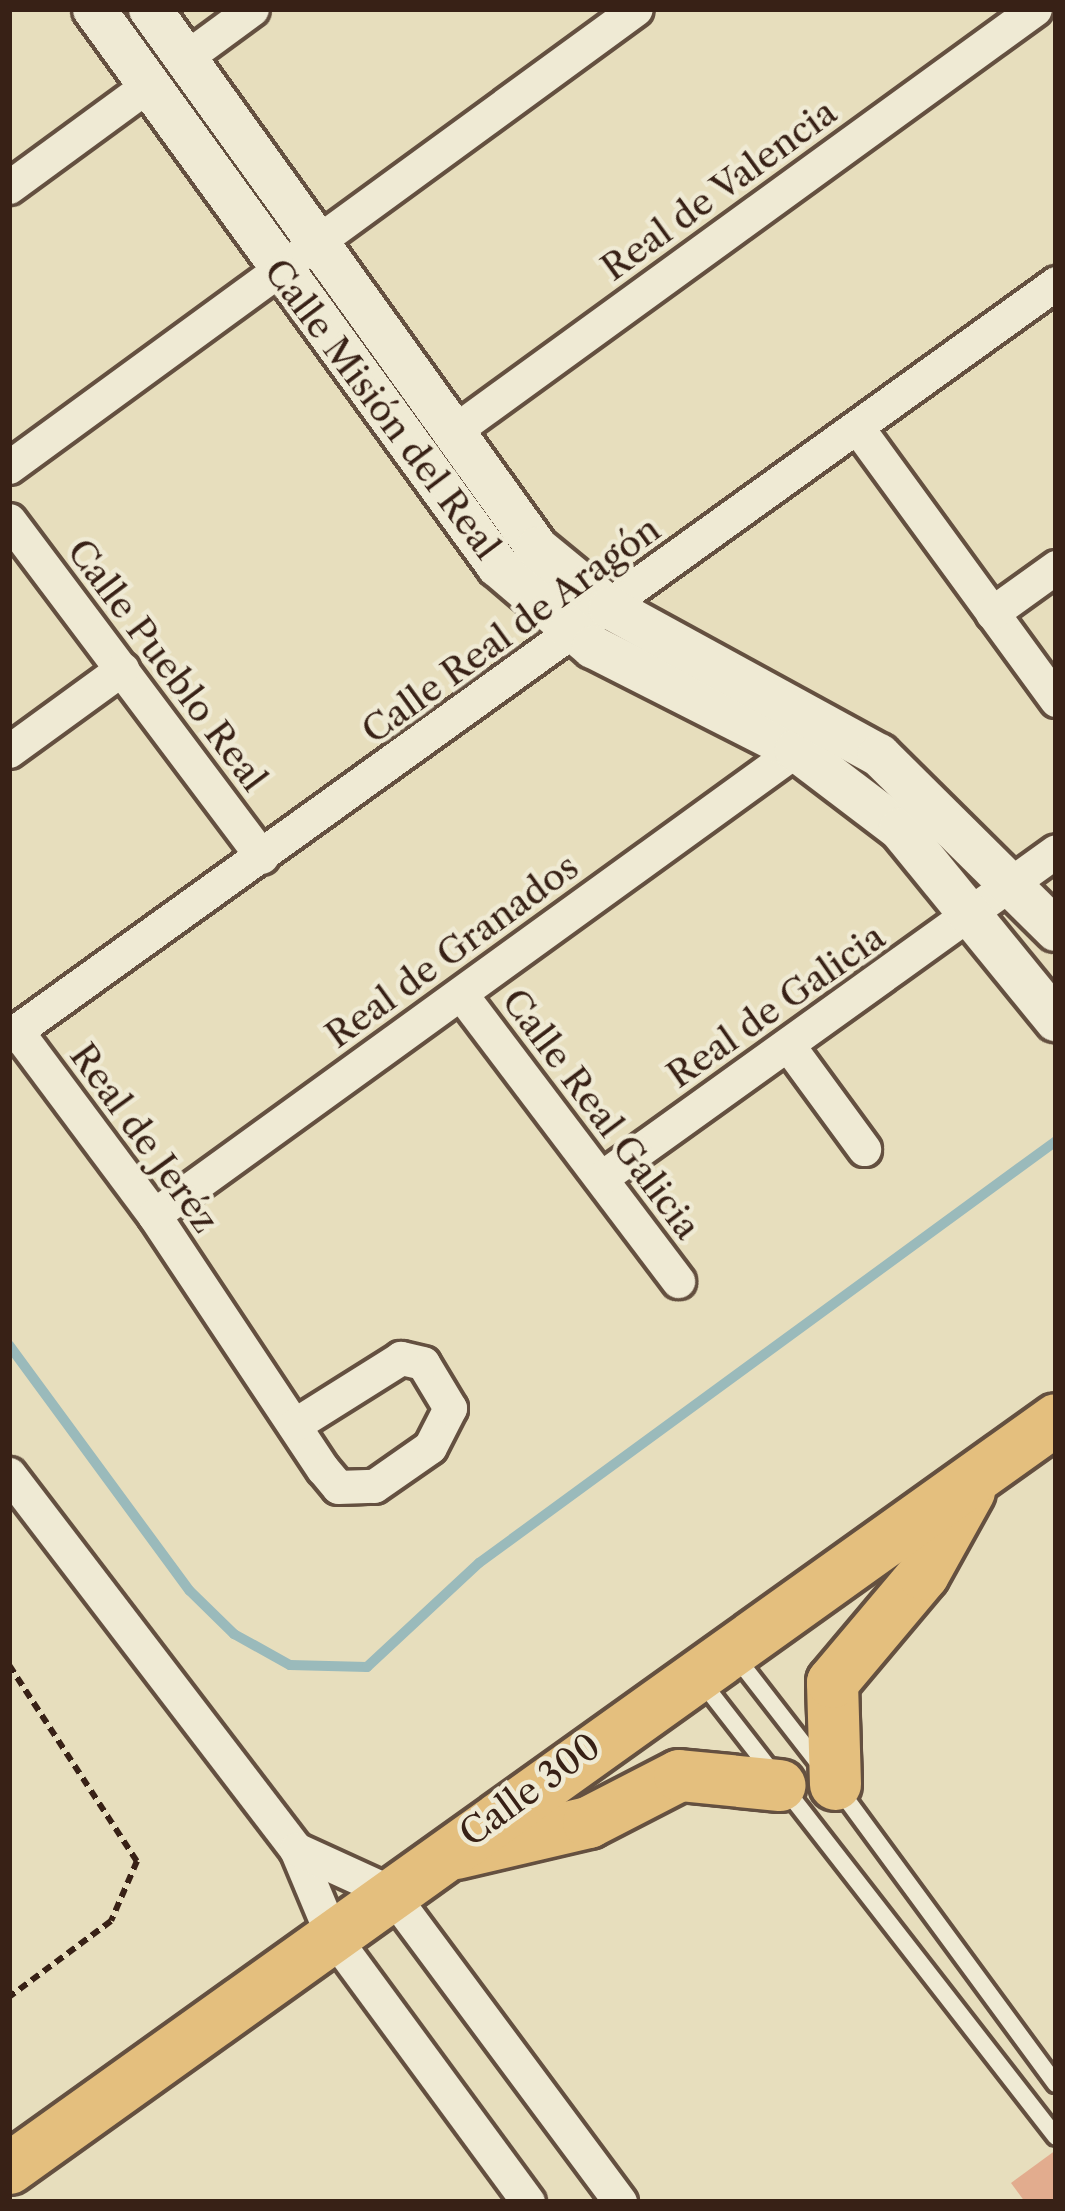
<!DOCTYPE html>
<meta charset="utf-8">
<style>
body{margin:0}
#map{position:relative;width:1065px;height:2211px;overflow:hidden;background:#e7debd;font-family:"Libre Caslon Text",serif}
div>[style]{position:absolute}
.stream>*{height:10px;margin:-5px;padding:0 5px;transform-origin:5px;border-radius:5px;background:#9ababb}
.building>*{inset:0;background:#e2ac8e}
.path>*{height:6px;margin-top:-3px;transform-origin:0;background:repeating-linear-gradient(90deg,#382116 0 9px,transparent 0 15px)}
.roads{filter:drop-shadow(3px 0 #645040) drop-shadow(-3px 0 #645040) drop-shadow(0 3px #645040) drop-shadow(0 -3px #645040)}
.service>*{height:16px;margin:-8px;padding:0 8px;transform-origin:8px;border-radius:8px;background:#efead4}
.minor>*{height:33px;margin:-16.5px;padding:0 16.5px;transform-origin:16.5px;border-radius:16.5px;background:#efead4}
.tertiary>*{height:42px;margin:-21px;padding:0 21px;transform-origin:21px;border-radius:21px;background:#efead4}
.primary>*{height:51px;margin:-25.5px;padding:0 25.5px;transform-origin:25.5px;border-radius:25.5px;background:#e4bf7e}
span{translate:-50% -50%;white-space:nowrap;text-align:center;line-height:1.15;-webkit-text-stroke:9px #efead4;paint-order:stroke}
.street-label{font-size:36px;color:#382116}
.frame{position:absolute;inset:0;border:12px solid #382116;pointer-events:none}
</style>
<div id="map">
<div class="stream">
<div style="left:9px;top:1345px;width:305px;rotate:53.7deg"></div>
<div style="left:190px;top:1591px;width:62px;rotate:44.3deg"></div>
<div style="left:234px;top:1634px;width:64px;rotate:29deg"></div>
<div style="left:290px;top:1665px;width:77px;rotate:1.5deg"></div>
<div style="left:367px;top:1667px;width:153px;rotate:-42.9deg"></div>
<div style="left:479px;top:1563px;width:715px;rotate:-36.18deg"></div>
</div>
<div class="building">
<div style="clip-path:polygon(1056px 2150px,1056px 2202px,1025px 2202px,1011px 2183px)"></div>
</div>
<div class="path">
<div style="left:9px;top:1665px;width:234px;rotate:56.9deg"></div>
<div style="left:137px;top:1861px;width:65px;rotate:113.4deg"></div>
<div style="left:111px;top:1921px;width:127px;rotate:143.3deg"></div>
</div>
<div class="roads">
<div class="service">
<div style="left:736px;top:1657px;width:135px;rotate:52.2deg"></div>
<div style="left:702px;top:1682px;width:576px;rotate:52.12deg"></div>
<div style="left:839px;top:1789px;width:366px;rotate:53.7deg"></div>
</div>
<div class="minor">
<div style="left:184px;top:59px;width:84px;rotate:-36.3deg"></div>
<div style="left:9px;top:187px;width:171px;rotate:-36.2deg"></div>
<div style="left:857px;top:427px;width:338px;rotate:53.9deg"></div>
<div style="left:450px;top:434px;width:723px;rotate:-36deg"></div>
<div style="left:9px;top:467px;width:776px;rotate:-36.15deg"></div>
<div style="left:9px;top:520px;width:421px;rotate:53.1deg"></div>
<div style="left:992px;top:613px;width:79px;rotate:-35.7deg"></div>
<div style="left:9px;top:751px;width:140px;rotate:-36deg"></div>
<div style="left:461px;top:994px;width:360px;rotate:52.9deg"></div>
<div style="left:16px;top:1030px;width:231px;rotate:53.3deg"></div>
<div style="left:154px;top:1215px;width:305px;rotate:56.4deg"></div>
<div style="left:323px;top:1469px;width:23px;rotate:50deg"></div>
<div style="left:338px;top:1487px;width:36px;rotate:-2deg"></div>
<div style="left:374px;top:1486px;width:68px;rotate:-34.9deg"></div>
<div style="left:430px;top:1447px;width:44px;rotate:-62.9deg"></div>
<div style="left:450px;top:1408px;width:52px;rotate:-121deg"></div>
<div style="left:423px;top:1363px;width:23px;rotate:-167deg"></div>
<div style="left:401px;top:1358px;width:126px;rotate:147.9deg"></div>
<div style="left:9px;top:1036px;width:1290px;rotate:-35.72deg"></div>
<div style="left:788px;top:1045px;width:129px;rotate:53.8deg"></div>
<div style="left:601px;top:1178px;width:560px;rotate:-35.7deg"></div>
<div style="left:154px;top:1215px;width:793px;rotate:-35.92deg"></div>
<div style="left:9px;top:1474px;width:472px;rotate:52.6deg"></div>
<div style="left:296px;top:1849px;width:93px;rotate:67.3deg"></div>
<div style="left:332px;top:1935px;width:331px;rotate:53.7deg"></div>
<div style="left:296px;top:1849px;width:103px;rotate:24.6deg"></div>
<div style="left:390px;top:1892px;width:386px;rotate:53.4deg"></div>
</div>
<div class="tertiary">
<div style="left:94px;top:9px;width:688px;rotate:54.05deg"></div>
<div style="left:498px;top:566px;width:125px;rotate:40.5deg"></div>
<div style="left:593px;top:647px;width:228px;rotate:26.9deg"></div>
<div style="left:796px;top:750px;width:131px;rotate:37.2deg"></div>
<div style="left:900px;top:829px;width:247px;rotate:50.8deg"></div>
<div style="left:150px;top:9px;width:664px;rotate:54.32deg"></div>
<div style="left:537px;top:548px;width:94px;rotate:39.4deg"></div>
<div style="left:610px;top:608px;width:307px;rotate:28.7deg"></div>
<div style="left:879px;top:755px;width:249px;rotate:44.7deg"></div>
</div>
<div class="primary">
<div style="left:835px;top:1784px;width:102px;rotate:-91.7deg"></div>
<div style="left:832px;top:1682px;width:141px;rotate:-49.9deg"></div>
<div style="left:923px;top:1574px;width:95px;rotate:-61deg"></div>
<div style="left:456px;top:1853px;width:136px;rotate:-13.2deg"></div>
<div style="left:588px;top:1822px;width:102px;rotate:-27.3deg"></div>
<div style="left:679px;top:1775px;width:101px;rotate:5.7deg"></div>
<div style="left:9px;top:2168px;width:1287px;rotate:-35.58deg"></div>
</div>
</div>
<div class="street-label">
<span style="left:719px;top:190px;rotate:-36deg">Real de Valencia</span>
<span style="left:382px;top:409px;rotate:53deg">Calle Misión del Real</span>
<span style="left:511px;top:630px;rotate:-36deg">Calle Real de Aragón</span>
<span style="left:167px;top:665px;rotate:53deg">Calle Pueblo Real</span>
<span style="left:452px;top:951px;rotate:-36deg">Real de Granados</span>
<span style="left:776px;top:1006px;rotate:-35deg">Real de Galicia</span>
<span style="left:601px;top:1114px;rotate:53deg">Calle Real Galicia</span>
<span style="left:144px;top:1138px;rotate:54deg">Real de Jeréz</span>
<span style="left:530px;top:1790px;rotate:-36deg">Calle 300</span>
</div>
<div class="frame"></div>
</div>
